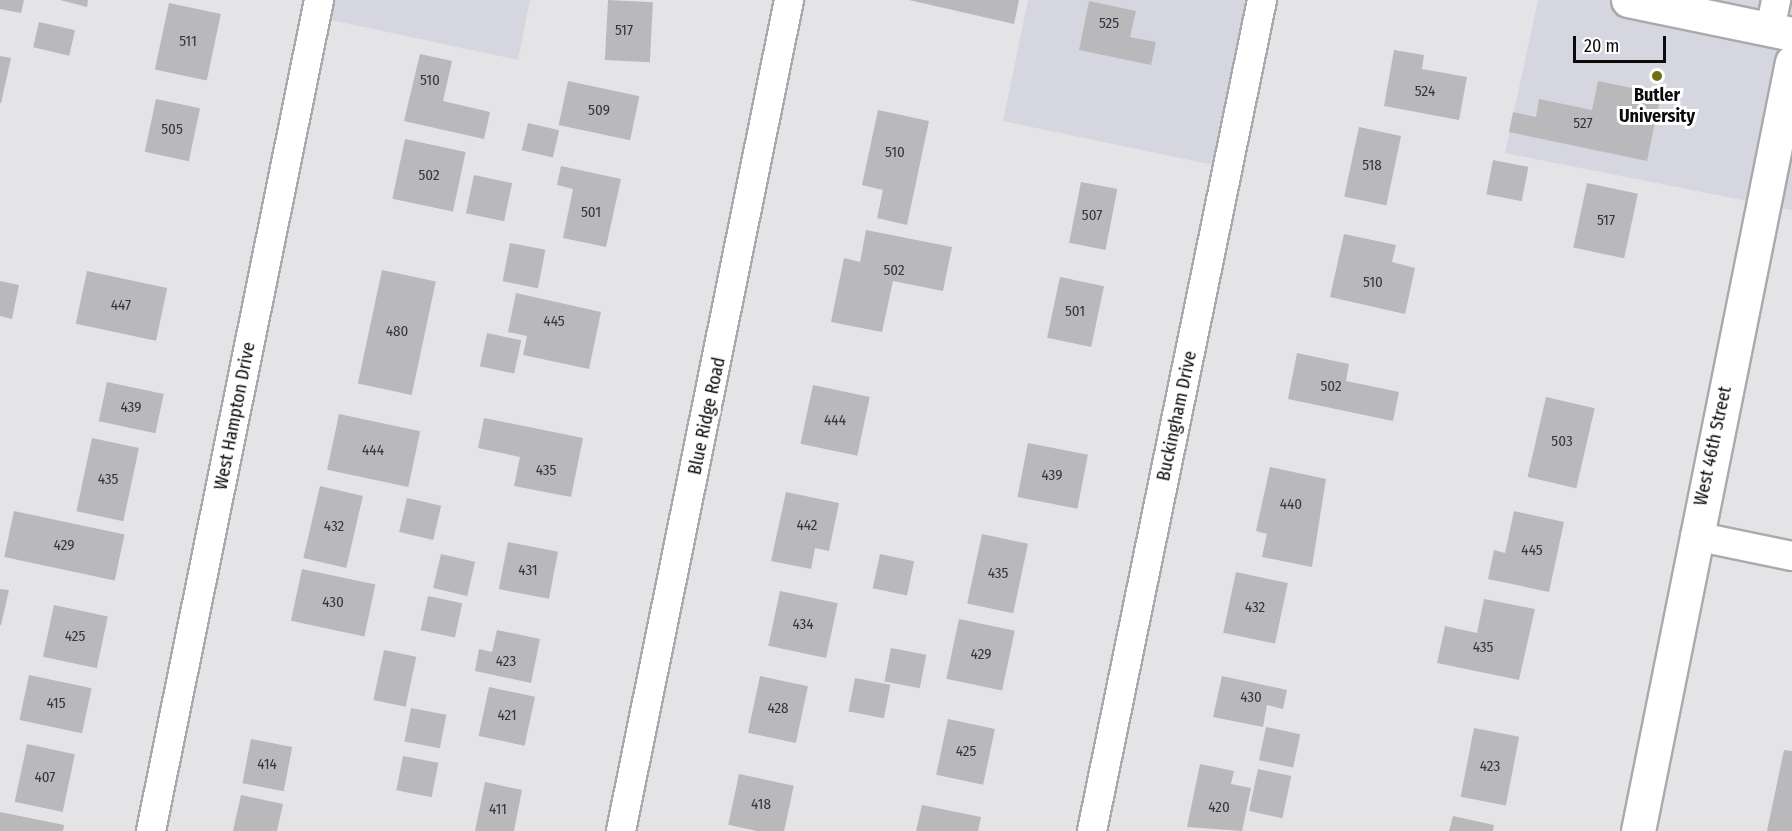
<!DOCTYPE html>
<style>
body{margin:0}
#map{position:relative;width:1792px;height:831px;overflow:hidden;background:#e4e4e7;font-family:"Fira Sans Condensed",sans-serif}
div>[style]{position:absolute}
.built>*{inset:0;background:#d6d6e0}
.building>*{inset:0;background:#b9b9bc;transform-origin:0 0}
.roads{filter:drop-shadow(2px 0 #aaaaad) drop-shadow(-2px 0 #aaaaad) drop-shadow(0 2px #aaaaad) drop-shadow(0 -2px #aaaaad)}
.street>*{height:28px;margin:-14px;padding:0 14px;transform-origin:14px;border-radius:14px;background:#fff}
.secondary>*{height:33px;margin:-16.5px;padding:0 16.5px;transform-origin:16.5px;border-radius:16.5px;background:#fff}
.dots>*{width:16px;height:16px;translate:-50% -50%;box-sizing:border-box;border:3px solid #fff;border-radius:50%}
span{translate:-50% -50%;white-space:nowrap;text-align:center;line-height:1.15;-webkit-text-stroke:6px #fff;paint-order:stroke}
.number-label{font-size:15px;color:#363638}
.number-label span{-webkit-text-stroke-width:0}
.poi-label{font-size:18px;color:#0b0b0c;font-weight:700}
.street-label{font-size:18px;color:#0b0b0c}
.scale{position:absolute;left:1573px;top:36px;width:93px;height:27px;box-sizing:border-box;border:3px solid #0b0b0c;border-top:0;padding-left:8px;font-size:18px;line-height:21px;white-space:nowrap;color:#0b0b0c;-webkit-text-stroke:4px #fff;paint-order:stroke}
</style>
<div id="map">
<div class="built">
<div style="clip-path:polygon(325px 0,530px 0,518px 60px,322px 18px)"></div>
<div style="clip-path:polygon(1028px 0,1261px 0,1223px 167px,1003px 121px)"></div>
<div style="clip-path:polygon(1538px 0,1792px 0,1792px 210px,1505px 153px)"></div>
</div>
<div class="building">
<div style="clip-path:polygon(0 0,24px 0,21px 13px,0 9px)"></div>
<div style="clip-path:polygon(60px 0,88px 0,87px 7px)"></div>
<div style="left:608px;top:0;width:45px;height:60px;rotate:3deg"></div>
<div style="clip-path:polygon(909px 0,1019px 0,1014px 24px)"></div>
<div style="clip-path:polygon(1089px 1px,1136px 11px,1130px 37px,1156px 42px,1151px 65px,1079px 50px)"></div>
<div style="left:169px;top:3px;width:53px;height:68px;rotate:12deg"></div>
<div style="left:39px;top:22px;width:37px;height:26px;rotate:13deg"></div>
<div style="clip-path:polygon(1394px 50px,1424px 55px,1422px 69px,1467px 77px,1459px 120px,1384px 106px)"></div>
<div style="clip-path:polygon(420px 54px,452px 61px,443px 101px,490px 112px,484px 139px,404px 121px)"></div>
<div style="clip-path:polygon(0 56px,11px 58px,1px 103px,0 103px)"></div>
<div style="left:568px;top:81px;width:73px;height:45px;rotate:12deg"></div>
<div style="clip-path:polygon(1598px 81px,1661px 94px,1647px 161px,1509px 132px,1513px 112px,1536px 117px,1539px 99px,1592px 110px)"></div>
<div style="left:156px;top:99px;width:45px;height:54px;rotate:12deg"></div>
<div style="clip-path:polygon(878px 110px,929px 121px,907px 225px,877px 218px,883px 190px,862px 185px)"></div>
<div style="left:528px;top:123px;width:32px;height:28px;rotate:13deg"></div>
<div style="left:1359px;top:127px;width:43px;height:71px;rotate:12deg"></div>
<div style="left:405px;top:139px;width:62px;height:61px;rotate:12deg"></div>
<div style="left:1493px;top:160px;width:36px;height:35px;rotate:11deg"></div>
<div style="clip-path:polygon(561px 166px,621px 179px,606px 247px,563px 238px,573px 189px,557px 185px)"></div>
<div style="left:474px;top:175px;width:39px;height:39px;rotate:12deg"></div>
<div style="left:1081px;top:182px;width:37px;height:62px;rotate:11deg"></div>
<div style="left:1587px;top:183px;width:52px;height:66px;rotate:12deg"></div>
<div style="clip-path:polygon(866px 230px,952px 247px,943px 291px,893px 281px,882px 332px,831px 322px,844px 258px,860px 262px)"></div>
<div style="clip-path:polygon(1344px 234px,1396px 245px,1392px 262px,1415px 268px,1405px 314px,1330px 297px)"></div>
<div style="left:510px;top:243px;width:36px;height:39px;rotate:11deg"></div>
<div style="left:382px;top:270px;width:55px;height:116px;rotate:12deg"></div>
<div style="left:87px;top:271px;width:82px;height:54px;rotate:12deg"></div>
<div style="left:1060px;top:277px;width:45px;height:62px;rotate:12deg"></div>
<div style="clip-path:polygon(0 281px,19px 285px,12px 319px,0 316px)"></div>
<div style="clip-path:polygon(516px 293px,601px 312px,589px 369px,523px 355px,527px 336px,508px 332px)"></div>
<div style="left:487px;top:333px;width:35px;height:34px;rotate:12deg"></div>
<div style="clip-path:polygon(1297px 353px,1349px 364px,1346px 381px,1399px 392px,1393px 421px,1288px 399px)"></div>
<div style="left:107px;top:382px;width:58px;height:40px;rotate:12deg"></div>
<div style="left:813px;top:385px;width:58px;height:60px;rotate:12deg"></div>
<div style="left:1546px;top:397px;width:50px;height:82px;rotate:13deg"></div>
<div style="left:339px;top:414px;width:83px;height:57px;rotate:12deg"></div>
<div style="clip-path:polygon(484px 418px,583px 438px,571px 497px,514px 486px,520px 457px,478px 448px)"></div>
<div style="left:92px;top:438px;width:48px;height:75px;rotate:12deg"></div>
<div style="left:1028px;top:443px;width:61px;height:55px;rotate:11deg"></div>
<div style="clip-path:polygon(1270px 467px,1326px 479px,1312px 567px,1262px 557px,1267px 534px,1256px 531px)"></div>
<div style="left:320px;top:486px;width:44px;height:74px;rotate:13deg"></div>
<div style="clip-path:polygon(786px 492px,839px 503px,829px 551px,815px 548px,811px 569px,771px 561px)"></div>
<div style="left:407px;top:498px;width:35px;height:35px;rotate:13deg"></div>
<div style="left:14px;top:511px;width:113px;height:47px;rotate:12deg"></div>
<div style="clip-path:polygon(1514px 511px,1564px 522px,1549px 592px,1488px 579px,1494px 550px,1505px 553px)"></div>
<div style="left:982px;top:534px;width:47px;height:71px;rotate:12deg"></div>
<div style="left:508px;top:542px;width:51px;height:48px;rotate:11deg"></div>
<div style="left:441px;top:554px;width:35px;height:35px;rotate:13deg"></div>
<div style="left:880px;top:554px;width:35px;height:35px;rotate:12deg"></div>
<div style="left:302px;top:569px;width:75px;height:53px;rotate:12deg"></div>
<div style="left:1236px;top:572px;width:53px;height:62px;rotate:12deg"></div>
<div style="clip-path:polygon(0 589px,9px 590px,1px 625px,0 625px)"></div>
<div style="left:780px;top:591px;width:59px;height:56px;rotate:12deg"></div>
<div style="left:428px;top:596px;width:35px;height:35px;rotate:12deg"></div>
<div style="clip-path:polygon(1484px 599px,1535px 609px,1519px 680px,1437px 663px,1445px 626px,1477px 633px)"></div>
<div style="left:54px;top:605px;width:55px;height:53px;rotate:12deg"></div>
<div style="left:959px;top:619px;width:57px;height:61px;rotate:12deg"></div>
<div style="clip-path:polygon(497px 630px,540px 639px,531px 683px,475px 671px,479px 649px,492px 652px)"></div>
<div style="left:891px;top:648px;width:36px;height:34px;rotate:11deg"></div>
<div style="left:384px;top:650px;width:33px;height:51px;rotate:12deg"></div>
<div style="left:29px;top:675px;width:64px;height:46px;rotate:12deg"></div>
<div style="left:760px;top:676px;width:49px;height:58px;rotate:12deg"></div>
<div style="clip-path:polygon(1222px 676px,1287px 690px,1283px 709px,1267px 705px,1263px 727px,1213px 717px)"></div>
<div style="left:855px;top:678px;width:36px;height:34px;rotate:11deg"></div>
<div style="left:489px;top:687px;width:47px;height:50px;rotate:12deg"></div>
<div style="left:411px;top:708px;width:36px;height:34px;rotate:11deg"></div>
<div style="left:948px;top:719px;width:48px;height:57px;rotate:12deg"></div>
<div style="left:1266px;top:727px;width:35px;height:34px;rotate:12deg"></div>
<div style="left:1474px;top:728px;width:46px;height:70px;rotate:11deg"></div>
<div style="left:251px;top:739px;width:42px;height:45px;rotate:11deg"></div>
<div style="left:27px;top:744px;width:49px;height:59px;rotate:12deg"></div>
<div style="clip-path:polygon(1784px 750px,1792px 751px,1792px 831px,1767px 831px)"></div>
<div style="left:403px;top:756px;width:36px;height:35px;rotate:11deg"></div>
<div style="clip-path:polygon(1200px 764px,1234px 771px,1231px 784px,1251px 788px,1242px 831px,1187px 827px)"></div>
<div style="left:1258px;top:769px;width:34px;height:43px;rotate:12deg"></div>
<div style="left:739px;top:774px;width:56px;height:52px;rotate:12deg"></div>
<div style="clip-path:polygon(485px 782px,522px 790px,514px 831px,475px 831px)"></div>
<div style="clip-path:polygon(241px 795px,283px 804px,277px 831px,233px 831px)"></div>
<div style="clip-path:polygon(922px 805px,981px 817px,978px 831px,916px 831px)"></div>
<div style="clip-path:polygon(0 812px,64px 825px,63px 831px,0 831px)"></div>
<div style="clip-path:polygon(1453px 816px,1494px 825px,1493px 831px,1449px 831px)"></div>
</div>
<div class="roads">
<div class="street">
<div style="left:1770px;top:29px;width:30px;rotate:-78deg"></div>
<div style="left:1695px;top:536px;width:99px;rotate:11.7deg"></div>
<div style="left:151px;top:831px;width:848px;rotate:-78.57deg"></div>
<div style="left:621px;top:831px;width:848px;rotate:-78.57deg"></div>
<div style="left:1092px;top:831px;width:848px;rotate:-78.44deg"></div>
</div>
<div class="secondary">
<div style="left:1628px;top:0;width:167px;rotate:11.7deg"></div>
<div style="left:1638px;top:831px;width:784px;rotate:-78.68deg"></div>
</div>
</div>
<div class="dots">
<div style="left:1657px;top:76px;background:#707013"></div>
</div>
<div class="number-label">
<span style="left:1109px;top:24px">525</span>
<span style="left:624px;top:31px">517</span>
<span style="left:188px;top:42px">511</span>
<span style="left:430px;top:81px">510</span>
<span style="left:1425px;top:92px">524</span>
<span style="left:599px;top:111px">509</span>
<span style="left:1583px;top:124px">527</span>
<span style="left:172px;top:130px">505</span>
<span style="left:895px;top:153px">510</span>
<span style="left:1372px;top:166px">518</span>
<span style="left:429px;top:176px">502</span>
<span style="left:591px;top:213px">501</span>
<span style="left:1092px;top:216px">507</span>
<span style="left:1606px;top:221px">517</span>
<span style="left:894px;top:271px">502</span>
<span style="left:1373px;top:283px">510</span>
<span style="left:121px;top:306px">447</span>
<span style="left:1075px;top:312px">501</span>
<span style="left:554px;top:322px">445</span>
<span style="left:397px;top:332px">480</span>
<span style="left:1331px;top:387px">502</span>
<span style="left:131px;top:408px">439</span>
<span style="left:835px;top:421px">444</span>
<span style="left:1562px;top:442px">503</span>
<span style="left:373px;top:451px">444</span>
<span style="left:546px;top:471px">435</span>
<span style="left:1052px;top:476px">439</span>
<span style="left:108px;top:480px">435</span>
<span style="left:1291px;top:505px">440</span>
<span style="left:807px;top:526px">442</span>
<span style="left:334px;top:527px">432</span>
<span style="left:64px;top:546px">429</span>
<span style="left:1532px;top:551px">445</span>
<span style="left:528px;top:571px">431</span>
<span style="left:998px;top:574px">435</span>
<span style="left:333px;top:603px">430</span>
<span style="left:1255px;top:608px">432</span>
<span style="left:803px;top:625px">434</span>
<span style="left:75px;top:637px">425</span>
<span style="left:1483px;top:648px">435</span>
<span style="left:981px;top:655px">429</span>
<span style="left:506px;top:662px">423</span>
<span style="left:1251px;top:698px">430</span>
<span style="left:56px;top:704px">415</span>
<span style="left:778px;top:709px">428</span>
<span style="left:507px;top:716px">421</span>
<span style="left:966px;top:752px">425</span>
<span style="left:267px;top:765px">414</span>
<span style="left:1490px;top:767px">423</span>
<span style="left:45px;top:778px">407</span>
<span style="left:761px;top:805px">418</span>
<span style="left:1219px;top:808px">420</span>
<span style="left:498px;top:810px">411</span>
</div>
<div class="poi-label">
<span style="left:1657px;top:106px">Butler<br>University</span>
</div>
<div class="street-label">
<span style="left:235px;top:416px;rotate:-79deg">West Hampton Drive</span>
<span style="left:707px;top:416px;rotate:-78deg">Blue Ridge Road</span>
<span style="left:1177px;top:416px;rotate:-78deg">Buckingham Drive</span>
<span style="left:1713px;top:446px;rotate:-78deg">West 46th Street</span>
</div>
<div class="scale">20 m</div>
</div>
